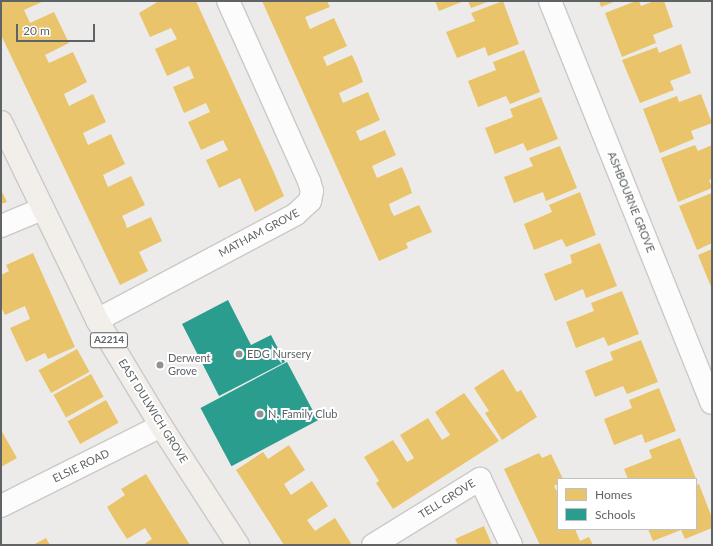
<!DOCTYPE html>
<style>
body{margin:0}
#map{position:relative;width:713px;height:546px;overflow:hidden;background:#edebe9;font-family:Lato,sans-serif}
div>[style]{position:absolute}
.homes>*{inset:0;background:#e9c46a;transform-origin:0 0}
.schools>*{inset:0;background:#2a9d8f;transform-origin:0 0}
.roads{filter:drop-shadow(1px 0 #cac9c8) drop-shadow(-1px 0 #cac9c8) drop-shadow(0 1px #cac9c8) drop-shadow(0 -1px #cac9c8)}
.minor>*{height:22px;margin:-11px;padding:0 11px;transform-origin:11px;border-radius:11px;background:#fcfcfc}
.major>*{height:22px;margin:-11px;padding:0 11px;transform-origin:11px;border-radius:11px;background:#f2eeea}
.dots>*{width:11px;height:11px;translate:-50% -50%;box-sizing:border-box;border:2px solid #fff;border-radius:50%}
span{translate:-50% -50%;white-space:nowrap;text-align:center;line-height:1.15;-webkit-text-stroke:4px #fff;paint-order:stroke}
.shield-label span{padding:1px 3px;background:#fff;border:1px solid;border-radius:3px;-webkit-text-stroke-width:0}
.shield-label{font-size:10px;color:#5e6365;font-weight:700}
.street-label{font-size:11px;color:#5e6365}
.poi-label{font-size:11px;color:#5e6365}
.left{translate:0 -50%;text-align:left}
.frame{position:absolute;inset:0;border:2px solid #5e6365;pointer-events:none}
.legend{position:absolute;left:557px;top:478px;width:140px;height:52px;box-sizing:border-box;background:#fff;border:1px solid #bfc1c1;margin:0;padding:5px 7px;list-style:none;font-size:12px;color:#5e6365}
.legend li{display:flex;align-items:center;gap:8px;height:20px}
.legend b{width:20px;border:1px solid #bfc1c1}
.scale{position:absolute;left:16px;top:24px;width:79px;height:18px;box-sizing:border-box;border:2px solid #5e6365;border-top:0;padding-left:5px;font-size:12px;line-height:14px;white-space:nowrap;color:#5e6365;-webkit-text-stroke:3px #fff;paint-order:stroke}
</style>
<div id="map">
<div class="homes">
<div style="clip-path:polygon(1px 1px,44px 1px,24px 10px,30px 23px,54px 12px,69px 43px,45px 55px,49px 63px,73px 52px,87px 82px,64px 94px,69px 106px,93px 94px,106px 122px,83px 133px,88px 145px,111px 134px,125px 164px,103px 175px,108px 187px,131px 176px,145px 205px,122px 216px,125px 222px,127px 228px,151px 217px,162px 241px,139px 252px,148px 271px,120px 285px,1px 35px)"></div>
<div style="clip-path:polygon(159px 1px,196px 1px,272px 168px,284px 196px,255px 212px,240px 178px,219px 188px,206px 160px,228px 150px,223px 140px,201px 150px,188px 122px,210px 112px,206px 103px,184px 113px,178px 99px,173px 87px,194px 78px,189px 66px,167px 76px,155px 49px,177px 39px,171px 28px,150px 37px,139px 13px)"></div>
<div style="clip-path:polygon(262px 1px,327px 1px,330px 7px,305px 17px,310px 29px,334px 18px,347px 46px,323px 57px,327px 66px,352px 55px,358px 68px,363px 82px,339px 93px,343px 103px,368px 92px,380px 120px,356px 131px,360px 141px,385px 130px,396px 155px,372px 166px,377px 178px,402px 167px,408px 181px,412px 193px,389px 204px,391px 211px,394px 216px,419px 205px,432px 232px,406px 243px,408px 248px,379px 261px)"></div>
<div style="clip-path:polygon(435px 1px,464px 1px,439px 11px)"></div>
<div style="clip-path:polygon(468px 1px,490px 1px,471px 8px)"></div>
<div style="clip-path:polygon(503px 1px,519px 44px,488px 56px,485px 47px,457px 58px,446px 32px,475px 21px,471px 13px)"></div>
<div style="clip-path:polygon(599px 1px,616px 1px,601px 7px)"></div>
<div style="clip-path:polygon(636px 1px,639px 1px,641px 6px,654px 1px,664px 1px,673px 27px,653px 35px,656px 43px,622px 57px,605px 13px)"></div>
<div style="clip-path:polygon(681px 44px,691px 73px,670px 81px,674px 90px,640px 103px,622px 60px,657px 47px,659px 53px)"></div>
<div style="clip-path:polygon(524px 50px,540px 92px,510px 104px,506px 96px,478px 107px,468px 81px,496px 70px,493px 62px)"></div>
<div style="clip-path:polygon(701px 94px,712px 123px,691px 131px,694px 139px,660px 153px,643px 109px,677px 96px,679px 102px)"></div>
<div style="clip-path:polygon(541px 97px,558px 139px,527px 151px,523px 143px,495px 154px,485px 128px,513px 117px,510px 109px)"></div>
<div style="clip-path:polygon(695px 145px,698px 151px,712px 145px,712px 179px,709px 180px,712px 188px,678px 202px,661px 158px)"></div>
<div style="clip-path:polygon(560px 146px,577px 188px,546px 201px,543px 192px,514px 203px,504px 177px,533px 166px,529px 158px)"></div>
<div style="clip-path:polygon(1px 190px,7px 202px,1px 204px)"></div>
<div style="clip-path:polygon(580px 192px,596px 235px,566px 247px,562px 239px,534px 250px,524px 224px,552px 212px,549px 205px)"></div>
<div style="clip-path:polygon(712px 193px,712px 243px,697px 250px,679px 206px)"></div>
<div style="clip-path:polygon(600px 243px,617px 286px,586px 298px,583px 289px,555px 301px,544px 274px,572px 263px,570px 255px)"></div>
<div style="clip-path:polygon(712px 249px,712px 289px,698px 255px)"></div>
<div style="clip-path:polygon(33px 253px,75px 347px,48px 359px,45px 353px,26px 362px,10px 328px,30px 319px,25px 306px,5px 315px,1px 307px,1px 275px,9px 271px,6px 265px)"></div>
<div style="clip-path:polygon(622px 291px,639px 334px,608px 346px,604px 337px,576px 348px,566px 322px,594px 311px,591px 303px)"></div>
<div style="clip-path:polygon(641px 340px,658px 382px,627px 394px,623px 386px,595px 397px,585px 371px,613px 360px,610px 352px)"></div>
<div style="left:77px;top:349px;width:26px;height:44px;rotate:61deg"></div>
<div style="clip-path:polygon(503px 369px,517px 392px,521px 390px,537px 417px,502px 440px,485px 413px,489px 411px,474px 388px)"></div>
<div style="left:91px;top:374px;width:26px;height:43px;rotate:61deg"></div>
<div style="clip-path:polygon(659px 388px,676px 431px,645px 443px,642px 434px,614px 445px,604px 419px,632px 408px,629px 400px)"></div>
<div style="clip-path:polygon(464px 393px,499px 441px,393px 509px,376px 483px,379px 481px,364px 457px,393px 440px,407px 462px,414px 458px,400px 435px,428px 418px,442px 440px,450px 435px,435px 412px)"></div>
<div style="left:106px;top:400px;width:26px;height:44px;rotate:61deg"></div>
<div style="clip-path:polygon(1px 430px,17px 458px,1px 467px)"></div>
<div style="clip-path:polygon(680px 438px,696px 479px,628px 479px,624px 469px,652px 458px,649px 450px)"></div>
<div style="clip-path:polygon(289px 445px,305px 470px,284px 484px,291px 495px,312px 481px,328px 506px,307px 520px,315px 531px,335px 518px,352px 545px,284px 545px,236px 470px,263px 452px,268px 459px)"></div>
<div style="clip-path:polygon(539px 453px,542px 458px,551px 454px,563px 479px,558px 479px,558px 484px,554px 486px,558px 493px,558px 529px,575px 529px,580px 541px,589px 537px,593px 545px,540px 545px,504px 469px)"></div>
<div style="clip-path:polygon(146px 474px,173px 518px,190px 545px,143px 545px,152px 539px,145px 528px,127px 539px,116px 522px,107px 507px,125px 495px,121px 489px)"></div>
<div style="clip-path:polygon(699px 484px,712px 518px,712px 528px,685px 539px,681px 530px,653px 541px,648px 529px,696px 529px,696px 485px)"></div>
<div style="clip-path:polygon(484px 526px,492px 545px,458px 545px,455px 539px)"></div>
<div style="clip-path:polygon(46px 538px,50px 545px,33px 545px)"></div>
</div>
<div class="schools">
<div style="clip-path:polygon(228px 300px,251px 345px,271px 335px,285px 362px,219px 396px,182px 324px)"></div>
<div style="left:287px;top:362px;width:66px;height:98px;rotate:62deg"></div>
</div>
<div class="roads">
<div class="minor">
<div style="left:550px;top:1px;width:433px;rotate:68.1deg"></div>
<div style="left:1px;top:226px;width:44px;rotate:-22.5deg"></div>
<div style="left:97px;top:320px;width:225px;rotate:-28deg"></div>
<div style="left:296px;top:214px;width:19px;rotate:-43deg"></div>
<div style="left:310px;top:201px;width:10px;rotate:-79deg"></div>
<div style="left:312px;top:191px;width:10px;rotate:-107deg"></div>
<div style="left:309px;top:181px;width:197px;rotate:-114.2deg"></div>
<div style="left:1px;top:506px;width:179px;rotate:-26.6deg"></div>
<div style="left:373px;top:545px;width:126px;rotate:-31.7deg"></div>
<div style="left:480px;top:479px;width:73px;rotate:64.8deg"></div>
</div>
<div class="major">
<div style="left:1px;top:122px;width:220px;rotate:64.1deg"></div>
<div style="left:97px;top:320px;width:124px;rotate:58.9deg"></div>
<div style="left:161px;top:426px;width:142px;rotate:57.1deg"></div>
</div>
</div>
<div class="dots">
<div style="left:239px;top:354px;background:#909393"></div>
<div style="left:160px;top:365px;background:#909393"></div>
<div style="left:260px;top:414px;background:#909393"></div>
</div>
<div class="shield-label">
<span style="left:109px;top:340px">A2214</span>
</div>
<div class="street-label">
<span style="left:631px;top:202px;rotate:68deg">ASHBOURNE GROVE</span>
<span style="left:259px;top:233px;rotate:-28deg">MATHAM GROVE</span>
<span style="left:153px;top:411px;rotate:58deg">EAST DULWICH GROVE</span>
<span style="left:81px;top:466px;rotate:-26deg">ELSIE ROAD</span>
<span style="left:447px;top:499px;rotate:-32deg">TELL GROVE</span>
</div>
<div class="poi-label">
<span class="left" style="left:247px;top:354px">EDG Nursery</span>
<span class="left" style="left:168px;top:365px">Derwent<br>Grove</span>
<span class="left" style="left:268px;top:414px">N. Family Club</span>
</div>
<div class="frame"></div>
<ul class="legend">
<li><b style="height:11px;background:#e9c46a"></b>Homes</li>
<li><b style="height:11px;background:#2a9d8f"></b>Schools</li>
</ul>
<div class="scale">20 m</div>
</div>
